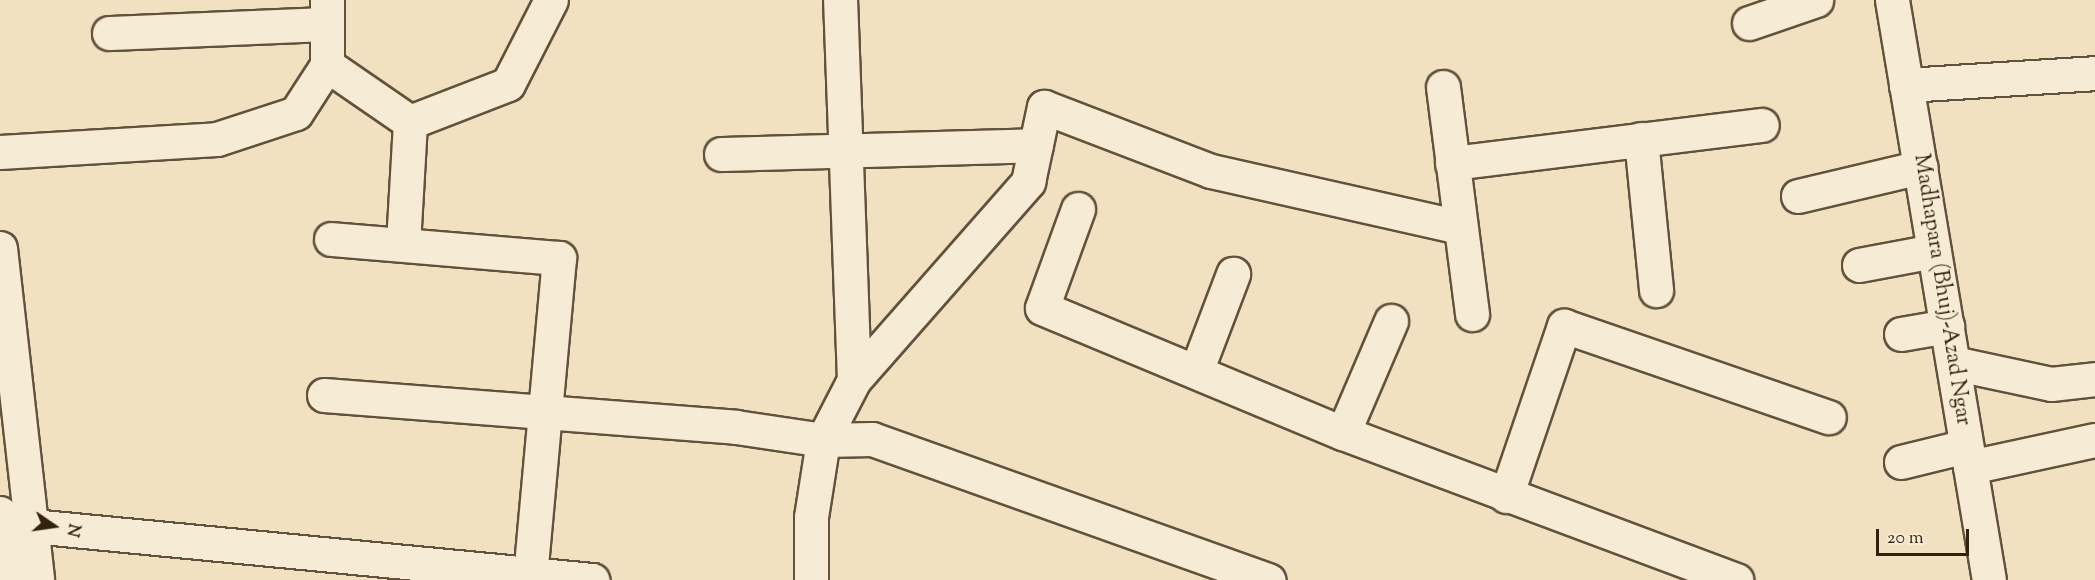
<!DOCTYPE html>
<style>
body{margin:0}
#map{position:relative;width:2095px;height:580px;overflow:hidden;background:#f1e1c0;font-family:"Sorts Mill Goudy",serif}
div>[style]{position:absolute}
.roads{filter:drop-shadow(2px 0 #62513c) drop-shadow(-2px 0 #62513c) drop-shadow(0 2px #62513c) drop-shadow(0 -2px #62513c)}
.minor>*{height:33px;margin:-16.5px;padding:0 16.5px;transform-origin:16.5px;border-radius:16.5px;background:#f6ecd6}
span{translate:-50% -50%;white-space:nowrap;text-align:center;line-height:1.15;-webkit-text-stroke:4.5px #f6ecd6;paint-order:stroke}
.street-label{font-size:22px;color:#332110}
.north{position:absolute;left:24px;top:496px;width:60px;height:60px;-webkit-text-stroke:4px #f6ecd6;paint-order:stroke;rotate:103deg;font-size:16px;font-weight:700;line-height:24px;text-align:center;color:#332110}
.north::after{content:'';display:block;margin:auto;width:21px;height:27px;background:#332110;clip-path:polygon(50% 0,100% 100%,50% 72%,0 100%)}
.scale{position:absolute;left:1876px;top:529px;width:93px;height:27px;box-sizing:border-box;border:3px solid #332110;border-top:0;padding-left:8px;font-size:18px;line-height:21px;white-space:nowrap;color:#332110;-webkit-text-stroke:4px #f6ecd6;paint-order:stroke}
</style>
<div id="map">
<div class="roads">
<div class="minor">
<div style="left:1892px;top:0;width:588px;rotate:80.51deg"></div>
<div style="left:1749px;top:23px;width:71px;rotate:-18.9deg"></div>
<div style="left:109px;top:33px;width:218px;rotate:-2.4deg"></div>
<div style="left:327px;top:65px;width:101px;rotate:34.5deg"></div>
<div style="left:1906px;top:85px;width:189px;rotate:-3.6deg"></div>
<div style="left:1443px;top:87px;width:229px;rotate:82.7deg"></div>
<div style="left:1641px;top:139px;width:152px;rotate:84.3deg"></div>
<div style="left:0;top:152px;width:217px;rotate:-3.4deg"></div>
<div style="left:217px;top:139px;width:83px;rotate:-18.2deg"></div>
<div style="left:296px;top:113px;width:57px;rotate:-57.1deg"></div>
<div style="left:327px;top:65px;width:65px;rotate:-90deg"></div>
<div style="left:721px;top:154px;width:315px;rotate:-1.6deg"></div>
<div style="left:1452px;top:163px;width:312px;rotate:-7deg"></div>
<div style="left:1798px;top:196px;width:126px;rotate:-13.3deg"></div>
<div style="left:1078px;top:209px;width:105px;rotate:110deg"></div>
<div style="left:1042px;top:308px;width:326px;rotate:22.6deg"></div>
<div style="left:1343px;top:433px;width:420px;rotate:20.5deg"></div>
<div style="left:331px;top:239px;width:229px;rotate:4.8deg"></div>
<div style="left:559px;top:258px;width:317px;rotate:95.2deg"></div>
<div style="left:403px;top:244px;width:122px;rotate:-86.7deg"></div>
<div style="left:410px;top:122px;width:105px;rotate:-21.2deg"></div>
<div style="left:508px;top:84px;width:94px;rotate:-62.9deg"></div>
<div style="left:0;top:248px;width:334px;rotate:83.6deg"></div>
<div style="left:1859px;top:265px;width:76px;rotate:-10.6deg"></div>
<div style="left:1901px;top:334px;width:47px;rotate:-9.9deg"></div>
<div style="left:1953px;top:363px;width:100px;rotate:12.1deg"></div>
<div style="left:2051px;top:384px;width:44px;rotate:-6.5deg"></div>
<div style="left:1197px;top:369px;width:102px;rotate:-69.2deg"></div>
<div style="left:854px;top:380px;width:264px;rotate:-48.7deg"></div>
<div style="left:1028px;top:182px;width:77px;rotate:-78deg"></div>
<div style="left:1044px;top:107px;width:179px;rotate:21deg"></div>
<div style="left:1211px;top:171px;width:255px;rotate:12.7deg"></div>
<div style="left:324px;top:395px;width:413px;rotate:4.4deg"></div>
<div style="left:736px;top:427px;width:88px;rotate:8.5deg"></div>
<div style="left:823px;top:440px;width:49px;rotate:-1.2deg"></div>
<div style="left:872px;top:439px;width:421px;rotate:19.6deg"></div>
<div style="left:1343px;top:433px;width:122px;rotate:-66.8deg"></div>
<div style="left:1901px;top:462px;width:67px;rotate:-13.8deg"></div>
<div style="left:1970px;top:467px;width:128px;rotate:-12.2deg"></div>
<div style="left:1506px;top:496px;width:180px;rotate:-71.2deg"></div>
<div style="left:1564px;top:326px;width:280px;rotate:19deg"></div>
<div style="left:0;top:513px;width:67px;rotate:84deg"></div>
<div style="left:32px;top:526px;width:563px;rotate:5.51deg"></div>
<div style="left:811px;top:580px;width:63px;rotate:-90deg"></div>
<div style="left:811px;top:517px;width:78px;rotate:-81.1deg"></div>
<div style="left:823px;top:440px;width:68px;rotate:-62.7deg"></div>
<div style="left:854px;top:380px;width:380px;rotate:-92.1deg"></div>
</div>
</div>
<div class="street-label">
<span style="left:1941px;top:290px;rotate:81deg">Madhapara (Bhuj)-Azad Ngar</span>
</div>
<div class="north">N</div>
<div class="scale">20 m</div>
</div>
